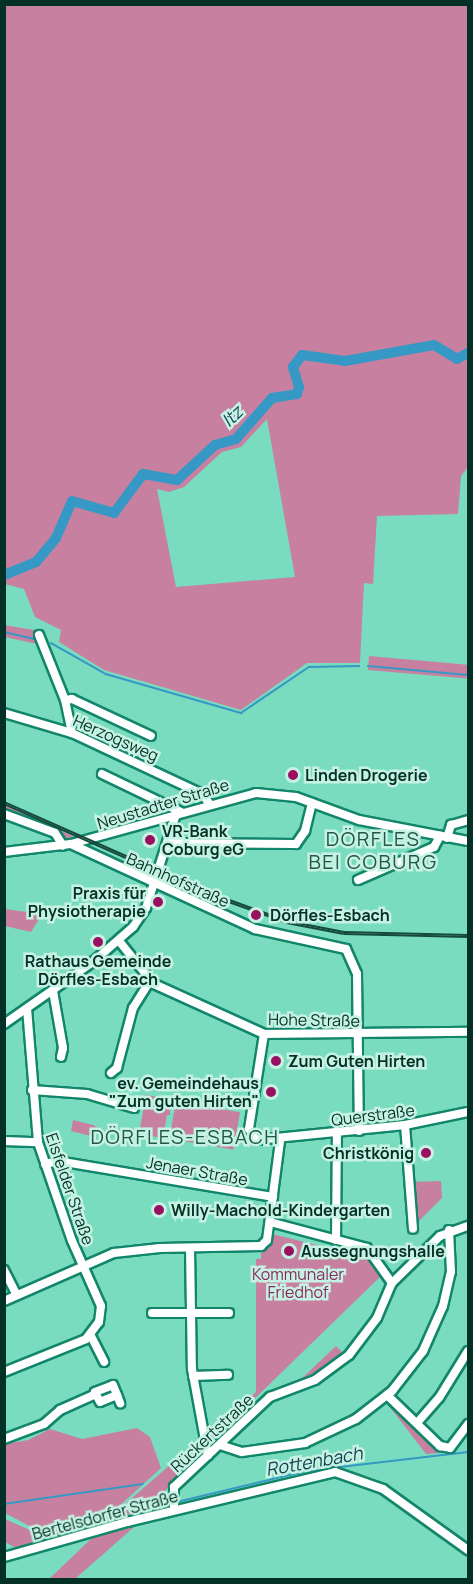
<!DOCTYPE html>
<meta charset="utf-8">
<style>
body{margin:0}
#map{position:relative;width:473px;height:1584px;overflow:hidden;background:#79dcbe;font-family:Manrope,sans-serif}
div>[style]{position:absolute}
.green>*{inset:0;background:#c880a0;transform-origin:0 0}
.stream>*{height:1.5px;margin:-0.75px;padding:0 0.75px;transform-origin:0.75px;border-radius:0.75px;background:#3698c5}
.river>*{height:10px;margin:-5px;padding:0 5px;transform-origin:5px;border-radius:5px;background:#3698c5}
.roads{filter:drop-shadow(2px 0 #12866b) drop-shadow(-2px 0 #12866b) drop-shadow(0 2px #12866b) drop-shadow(0 -2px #12866b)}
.minor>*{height:8px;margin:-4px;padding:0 4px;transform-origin:4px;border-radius:4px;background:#fff}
.rail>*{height:4px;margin-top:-2px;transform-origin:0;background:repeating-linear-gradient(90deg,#c5f2e2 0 4.5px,#14493c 0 9px);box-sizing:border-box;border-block:2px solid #14493c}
.dots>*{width:16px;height:16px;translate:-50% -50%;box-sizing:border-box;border:3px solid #c5f2e2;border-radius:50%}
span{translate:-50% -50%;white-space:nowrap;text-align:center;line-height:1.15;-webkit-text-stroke:5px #c5f2e2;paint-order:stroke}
.street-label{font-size:16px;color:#033126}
.poi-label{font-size:16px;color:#033126;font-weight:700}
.left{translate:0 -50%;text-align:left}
.right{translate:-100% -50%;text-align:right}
.park-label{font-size:16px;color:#8a295c}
.water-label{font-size:18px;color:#174053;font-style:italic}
.quarter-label{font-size:20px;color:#225748;letter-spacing:1.5px}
.frame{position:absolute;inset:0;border:6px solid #033126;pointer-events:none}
</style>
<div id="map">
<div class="green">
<div style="clip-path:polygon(evenodd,5px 4px,468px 5px,468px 467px,461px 476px,458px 514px,377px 516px,373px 584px,364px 583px,360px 663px,307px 663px,241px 710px,104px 670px,59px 642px,61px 630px,35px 617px,24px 589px,5px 584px,5px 4px,267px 419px,295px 577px,176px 587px,157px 489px,169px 492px,184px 487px,222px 452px,241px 447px,267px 419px)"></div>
<div style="clip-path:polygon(4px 625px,34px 630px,37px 644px,5px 637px)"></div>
<div style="left:369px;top:656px;width:99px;height:14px;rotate:5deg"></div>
<div style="clip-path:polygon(4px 805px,48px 824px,74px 837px,66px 838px,5px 812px)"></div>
<div style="clip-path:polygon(5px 909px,41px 914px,42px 914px,31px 932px,5px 926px)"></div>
<div style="clip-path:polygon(146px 1095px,170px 1099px,170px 1115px,167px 1115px,163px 1138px,139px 1134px)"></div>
<div style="left:176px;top:1101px;width:65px;height:38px;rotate:10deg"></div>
<div style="clip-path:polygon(73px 1120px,93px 1125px,101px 1129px,96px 1130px,95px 1137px,71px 1131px)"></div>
<div style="clip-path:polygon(441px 1181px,442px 1198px,415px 1225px,411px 1182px)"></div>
<div style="clip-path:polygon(272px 1234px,369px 1258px,381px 1276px,210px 1442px,209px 1438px,256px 1392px,256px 1259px,261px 1259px,261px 1251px,269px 1247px)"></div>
<div style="clip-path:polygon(336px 1346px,344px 1354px,297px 1383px)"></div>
<div style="clip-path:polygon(389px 1400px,439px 1449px,439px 1453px,426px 1454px,386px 1402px)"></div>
<div style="clip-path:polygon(137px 1428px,150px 1437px,161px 1468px,103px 1521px,50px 1537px,5px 1513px,5px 1444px,28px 1440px,50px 1429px,82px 1439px)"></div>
<div style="clip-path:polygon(194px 1444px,200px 1452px,198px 1457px,164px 1492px,166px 1506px,117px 1517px,117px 1511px)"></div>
<div style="clip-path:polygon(5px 1519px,43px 1536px,44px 1539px,16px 1548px,5px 1542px)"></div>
<div style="clip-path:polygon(134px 1527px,75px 1579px,48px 1580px,94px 1536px)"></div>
</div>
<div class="stream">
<div style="left:4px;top:632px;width:31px;rotate:13deg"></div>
<div style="left:51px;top:643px;width:63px;rotate:29.4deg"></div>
<div style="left:106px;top:674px;width:141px;rotate:16.1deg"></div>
<div style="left:241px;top:713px;width:82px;rotate:-34.1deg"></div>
<div style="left:309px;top:667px;width:50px;rotate:-1.1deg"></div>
<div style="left:368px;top:666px;width:100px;rotate:5.1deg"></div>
<div style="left:159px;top:1497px;width:12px;rotate:24deg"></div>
<div style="left:177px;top:1502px;width:133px;rotate:-13.5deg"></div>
<div style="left:306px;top:1471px;width:163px;rotate:-6.7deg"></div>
<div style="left:4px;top:1504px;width:140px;rotate:-8.2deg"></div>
</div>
<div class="river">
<div style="left:4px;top:575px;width:35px;rotate:-22deg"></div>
<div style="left:36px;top:562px;width:31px;rotate:-50deg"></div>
<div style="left:56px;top:538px;width:40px;rotate:-66.6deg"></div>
<div style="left:72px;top:501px;width:44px;rotate:15.9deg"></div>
<div style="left:114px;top:513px;width:49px;rotate:-53.4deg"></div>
<div style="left:143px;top:474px;width:35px;rotate:10deg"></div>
<div style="left:177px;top:480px;width:52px;rotate:-42.6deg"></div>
<div style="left:215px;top:445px;width:22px;rotate:-16deg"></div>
<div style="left:236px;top:439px;width:55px;rotate:-48.7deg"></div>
<div style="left:272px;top:398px;width:25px;rotate:-9deg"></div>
<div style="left:297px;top:394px;width:7px;rotate:-74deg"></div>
<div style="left:299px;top:387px;width:21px;rotate:-107deg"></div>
<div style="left:293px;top:367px;width:15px;rotate:-53deg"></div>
<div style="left:302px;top:355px;width:43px;rotate:7.9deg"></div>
<div style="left:345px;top:361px;width:90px;rotate:-10.2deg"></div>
<div style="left:434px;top:345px;width:27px;rotate:31deg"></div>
<div style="left:457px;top:359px;width:13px;rotate:-29deg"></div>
</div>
<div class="roads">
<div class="minor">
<div style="left:39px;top:635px;width:70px;rotate:68.2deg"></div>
<div style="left:65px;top:700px;width:34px;rotate:78deg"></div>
<div style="left:65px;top:700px;width:7px;rotate:-8deg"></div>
<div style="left:72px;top:699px;width:87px;rotate:25.1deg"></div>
<div style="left:4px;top:713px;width:71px;rotate:16.4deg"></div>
<div style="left:72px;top:733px;width:144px;rotate:25.1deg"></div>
<div style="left:202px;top:794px;width:11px;rotate:52deg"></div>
<div style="left:102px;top:774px;width:88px;rotate:25.7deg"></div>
<div style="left:4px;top:814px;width:54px;rotate:20.4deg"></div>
<div style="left:55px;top:833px;width:15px;rotate:58deg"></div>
<div style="left:447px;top:838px;width:14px;rotate:-73deg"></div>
<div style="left:451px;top:825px;width:18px;rotate:-16deg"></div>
<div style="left:167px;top:843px;width:129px;rotate:0.4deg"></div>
<div style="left:296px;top:844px;width:16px;rotate:-55deg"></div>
<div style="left:305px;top:831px;width:29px;rotate:-76deg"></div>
<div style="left:71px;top:844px;width:203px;rotate:24.8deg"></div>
<div style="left:255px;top:929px;width:93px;rotate:12.4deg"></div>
<div style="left:346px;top:949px;width:27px;rotate:66deg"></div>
<div style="left:357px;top:974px;width:157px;rotate:89.3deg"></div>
<div style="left:4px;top:852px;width:67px;rotate:-6.8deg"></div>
<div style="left:71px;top:844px;width:192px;rotate:-15.4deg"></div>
<div style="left:256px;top:793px;width:40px;rotate:5.7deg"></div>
<div style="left:296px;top:797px;width:67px;rotate:20.1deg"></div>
<div style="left:359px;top:820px;width:111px;rotate:10.9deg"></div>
<div style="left:358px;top:880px;width:83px;rotate:-23.5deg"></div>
<div style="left:434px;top:847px;width:13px;rotate:-61deg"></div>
<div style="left:119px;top:941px;width:55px;rotate:50.9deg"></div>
<div style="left:154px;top:984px;width:121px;rotate:24.4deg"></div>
<div style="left:264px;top:1034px;width:204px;rotate:-0.6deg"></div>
<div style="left:53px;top:991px;width:58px;rotate:80deg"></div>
<div style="left:63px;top:1048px;width:9px;rotate:103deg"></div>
<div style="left:4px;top:1024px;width:110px;rotate:-35deg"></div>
<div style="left:94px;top:961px;width:52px;rotate:-41.1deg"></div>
<div style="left:133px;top:927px;width:23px;rotate:-56deg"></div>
<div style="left:146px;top:908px;width:99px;rotate:-72.3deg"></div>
<div style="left:264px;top:1034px;width:96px;rotate:99deg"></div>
<div style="left:249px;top:1129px;width:13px;rotate:58deg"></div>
<div style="left:256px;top:1140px;width:150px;rotate:-5.7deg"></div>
<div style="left:405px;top:1125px;width:64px;rotate:-11.7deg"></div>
<div style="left:111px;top:1073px;width:8px;rotate:-40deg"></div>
<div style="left:117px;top:1068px;width:62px;rotate:-75.1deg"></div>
<div style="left:133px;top:1008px;width:32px;rotate:-58deg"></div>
<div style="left:32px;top:1090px;width:55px;rotate:4.2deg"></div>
<div style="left:87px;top:1094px;width:49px;rotate:16.6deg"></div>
<div style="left:405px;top:1125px;width:104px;rotate:85.6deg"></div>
<div style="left:4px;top:1141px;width:34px;rotate:2deg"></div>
<div style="left:45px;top:1164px;width:13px;rotate:-13deg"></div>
<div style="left:58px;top:1161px;width:218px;rotate:9.5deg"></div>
<div style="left:270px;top:1222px;width:100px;rotate:15deg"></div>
<div style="left:367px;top:1248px;width:43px;rotate:54.5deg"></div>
<div style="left:336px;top:1240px;width:107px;rotate:-89.5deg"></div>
<div style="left:190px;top:1248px;width:121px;rotate:89.1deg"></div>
<div style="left:192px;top:1369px;width:88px;rotate:79.6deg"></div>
<div style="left:4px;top:1270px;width:28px;rotate:63deg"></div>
<div style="left:4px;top:1301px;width:120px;rotate:-23.6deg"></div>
<div style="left:114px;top:1253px;width:46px;rotate:-6.2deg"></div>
<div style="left:160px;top:1248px;width:101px;rotate:-1.1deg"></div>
<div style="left:261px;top:1246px;width:8px;rotate:-45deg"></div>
<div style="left:267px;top:1240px;width:100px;rotate:-82.5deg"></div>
<div style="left:152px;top:1313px;width:77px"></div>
<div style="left:91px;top:1336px;width:29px;rotate:63deg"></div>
<div style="left:4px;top:1372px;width:88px;rotate:-21.9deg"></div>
<div style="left:86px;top:1339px;width:21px;rotate:-53deg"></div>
<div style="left:99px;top:1322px;width:16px;rotate:-83deg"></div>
<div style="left:101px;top:1306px;width:71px;rotate:-114deg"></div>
<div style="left:72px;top:1241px;width:105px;rotate:-109deg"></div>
<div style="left:38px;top:1142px;width:133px;rotate:-94.7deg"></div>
<div style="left:193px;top:1376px;width:35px;rotate:-2deg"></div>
<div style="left:117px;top:1395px;width:18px;rotate:158deg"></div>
<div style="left:100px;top:1402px;width:11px;rotate:-117deg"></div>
<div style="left:95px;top:1392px;width:19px;rotate:-21deg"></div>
<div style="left:113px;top:1385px;width:11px;rotate:68deg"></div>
<div style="left:117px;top:1395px;width:9px;rotate:69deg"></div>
<div style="left:387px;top:1395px;width:74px;rotate:43.9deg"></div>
<div style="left:440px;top:1446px;width:10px;rotate:11deg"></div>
<div style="left:450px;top:1448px;width:30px;rotate:-53deg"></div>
<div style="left:417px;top:1423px;width:33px;rotate:-49deg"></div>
<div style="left:439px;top:1398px;width:55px;rotate:-58.3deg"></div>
<div style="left:4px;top:1439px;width:43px;rotate:-20.6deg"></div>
<div style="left:44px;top:1424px;width:21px;rotate:-41deg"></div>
<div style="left:60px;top:1410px;width:39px;rotate:-24deg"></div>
<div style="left:220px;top:1445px;width:23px;rotate:18deg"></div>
<div style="left:242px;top:1452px;width:64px;rotate:-8.1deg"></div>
<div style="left:305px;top:1443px;width:56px;rotate:-25.2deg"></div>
<div style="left:356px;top:1419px;width:46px;rotate:-37.9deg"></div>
<div style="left:392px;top:1391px;width:51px;rotate:-52.2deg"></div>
<div style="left:423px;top:1351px;width:49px;rotate:-66deg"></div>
<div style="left:443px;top:1306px;width:35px;rotate:-77deg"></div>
<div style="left:451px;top:1272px;width:42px;rotate:-92.7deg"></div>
<div style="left:174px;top:1510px;width:23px;rotate:-90deg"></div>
<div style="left:174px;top:1487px;width:132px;rotate:-43.2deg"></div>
<div style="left:270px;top:1397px;width:48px;rotate:-20.7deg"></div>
<div style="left:315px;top:1380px;width:42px;rotate:-36.3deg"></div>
<div style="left:349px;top:1355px;width:46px;rotate:-52.9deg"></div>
<div style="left:377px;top:1318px;width:38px;rotate:-67deg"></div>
<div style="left:392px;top:1283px;width:67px;rotate:-44.4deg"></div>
<div style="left:440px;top:1236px;width:30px;rotate:-20deg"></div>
<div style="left:4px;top:1557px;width:128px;rotate:-15.9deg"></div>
<div style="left:127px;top:1522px;width:214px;rotate:-13.5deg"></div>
<div style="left:335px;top:1472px;width:51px;rotate:19.5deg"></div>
<div style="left:383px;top:1489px;width:105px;rotate:35.7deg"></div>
</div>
</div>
<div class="rail">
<div style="left:4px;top:803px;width:222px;rotate:23.9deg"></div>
<div style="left:207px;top:893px;width:85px;rotate:19.9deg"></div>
<div style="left:287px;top:922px;width:58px;rotate:10.9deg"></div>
<div style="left:344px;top:933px;width:124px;rotate:1.4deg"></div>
</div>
<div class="dots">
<div style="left:293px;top:775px;background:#9a0f61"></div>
<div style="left:150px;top:840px;background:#9a0f61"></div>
<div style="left:158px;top:902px;background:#9a0f61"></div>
<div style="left:256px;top:915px;background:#9a0f61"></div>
<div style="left:98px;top:942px;background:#9a0f61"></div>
<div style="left:276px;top:1061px;background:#9a0f61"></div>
<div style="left:271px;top:1092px;background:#9a0f61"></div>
<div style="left:426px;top:1153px;background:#9a0f61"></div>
<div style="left:159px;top:1210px;background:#9a0f61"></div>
<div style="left:289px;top:1251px;background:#9a0f61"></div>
</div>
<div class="street-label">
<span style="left:116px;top:738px;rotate:24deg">Herzogsweg</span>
<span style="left:163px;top:804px;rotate:-17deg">Neustadter Straße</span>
<span style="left:178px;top:880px;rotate:24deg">Bahnhofstraße</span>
<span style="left:314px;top:1020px;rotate:1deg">Hohe Straße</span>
<span style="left:373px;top:1115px;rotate:-7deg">Querstraße</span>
<span style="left:197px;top:1171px;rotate:10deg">Jenaer Straße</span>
<span style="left:70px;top:1189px;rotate:71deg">Eisfelder Straße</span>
<span style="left:212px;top:1433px;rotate:-43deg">Rückertstraße</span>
<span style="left:105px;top:1515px;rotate:-15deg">Bertelsdorfer Straße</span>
</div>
<div class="poi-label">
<span class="left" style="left:305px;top:775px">Linden Drogerie</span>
<span class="left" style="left:162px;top:840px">VR-Bank<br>Coburg eG</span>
<span class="right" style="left:146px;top:902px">Praxis für<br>Physiotherapie</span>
<span class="left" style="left:270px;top:915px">Dörfles-Esbach</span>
<span style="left:98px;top:970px">Rathaus Gemeinde<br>Dörfles-Esbach</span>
<span class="left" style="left:288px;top:1061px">Zum Guten Hirten</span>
<span class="right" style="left:259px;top:1092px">ev. Gemeindehaus<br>"Zum guten Hirten"</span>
<span class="right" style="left:414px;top:1153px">Christkönig</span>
<span class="left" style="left:171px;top:1210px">Willy-Machold-Kindergarten</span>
<span class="left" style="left:301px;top:1251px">Aussegnungshalle</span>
</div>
<div class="park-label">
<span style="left:298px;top:1283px">Kommunaler<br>Friedhof</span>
</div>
<div class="water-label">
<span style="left:232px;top:416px;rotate:-44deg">Itz</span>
<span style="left:314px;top:1461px;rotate:-10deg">Rottenbach</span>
</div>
<div class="quarter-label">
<span style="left:373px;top:850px">DÖRFLES<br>BEI COBURG</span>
<span style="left:185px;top:1136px">DÖRFLES-ESBACH</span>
</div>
<div class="frame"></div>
</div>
